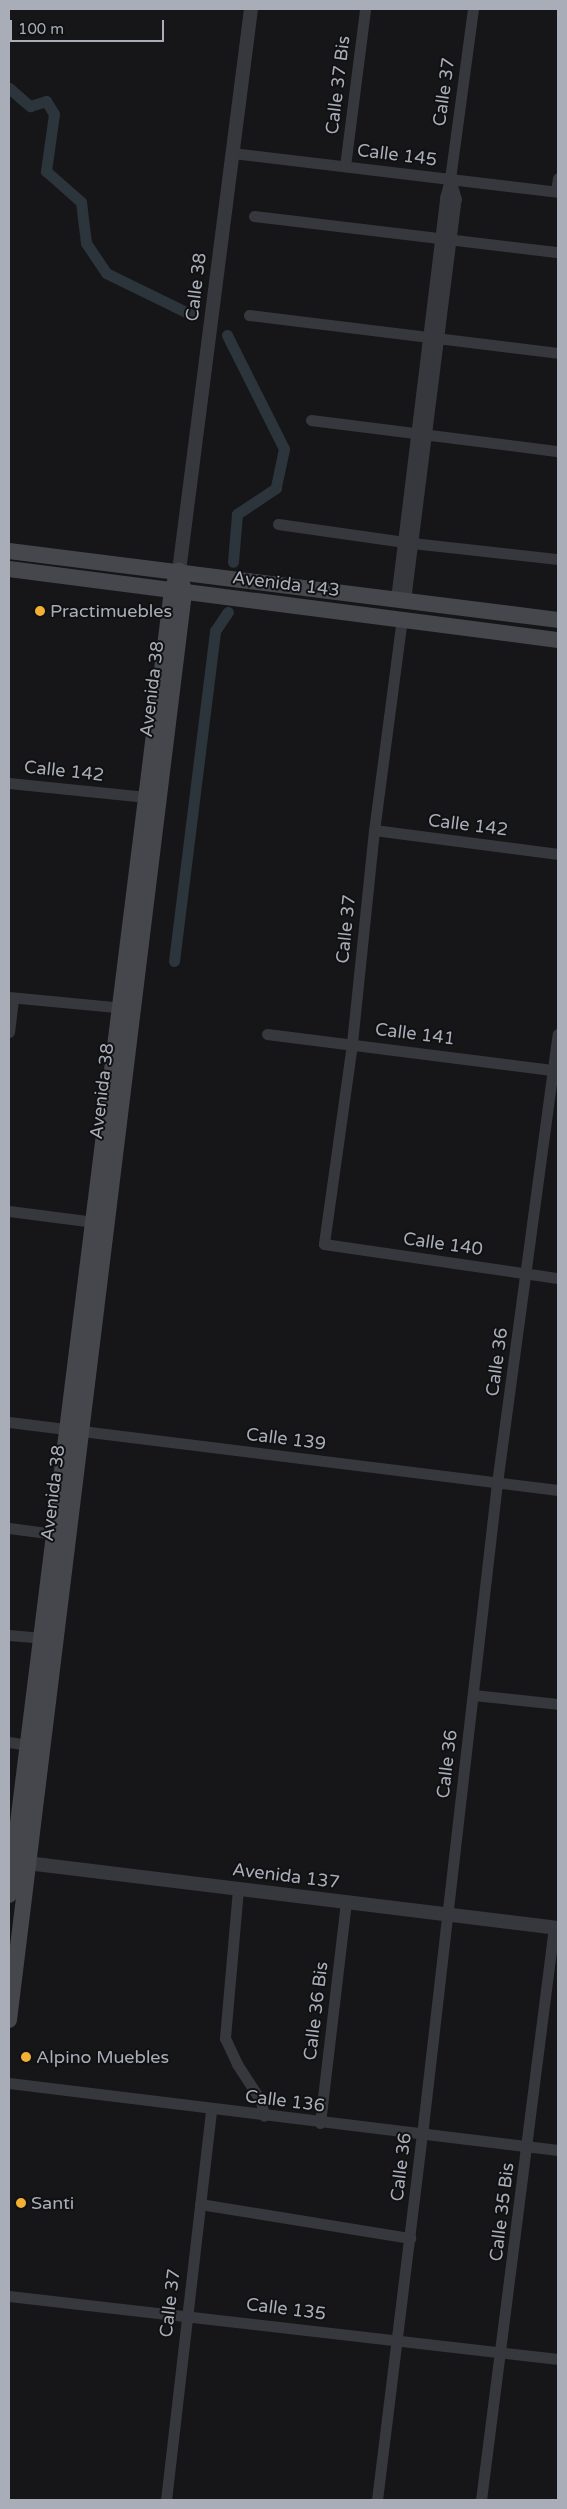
<!DOCTYPE html>
<style>
body{margin:0}
#map{position:relative;width:567px;height:2509px;overflow:hidden;background:#161618;font-family:"Varela Round",sans-serif}
div>[style]{position:absolute}
.canal>*{height:11px;margin:-5.5px;padding:0 5.5px;transform-origin:5.5px;border-radius:5.5px;background:#2c353c}
.minor>*{height:11px;margin:-5.5px;padding:0 5.5px;transform-origin:5.5px;border-radius:5.5px;background:#37383d}
.tertiary>*{height:14px;margin:-7px;padding:0 7px;transform-origin:7px;border-radius:7px;background:#37383d}
.secondary>*{height:16px;margin:-8px;padding:0 8px;transform-origin:8px;border-radius:8px;background:#45474d}
.dots>*{width:14px;height:14px;translate:-50% -50%;box-sizing:border-box;border:2px solid #111113;border-radius:50%}
span{translate:-50% -50%;white-space:nowrap;text-align:center;line-height:1.15;-webkit-text-stroke:4px #111113;paint-order:stroke}
.street-label{font-size:18px;color:#a8adb8}
.poi-label{font-size:18px;color:#a8adb8}
.left{translate:0 -50%;text-align:left}
.frame{position:absolute;inset:0;border:10px solid #a8adb8;pointer-events:none}
.scale{position:absolute;left:10px;top:20px;width:154px;height:22px;box-sizing:border-box;border:2px solid #a8adb8;border-top:0;padding-left:6px;font-size:15px;line-height:18px;white-space:nowrap;color:#a8adb8;-webkit-text-stroke:4px #111113;paint-order:stroke}
</style>
<div id="map">
<div class="canal">
<div style="left:9px;top:88px;width:28px;rotate:41deg"></div>
<div style="left:30px;top:106px;width:17px;rotate:-17deg"></div>
<div style="left:46px;top:101px;width:15px;rotate:58deg"></div>
<div style="left:54px;top:114px;width:58px;rotate:98deg"></div>
<div style="left:46px;top:171px;width:47px;rotate:41.5deg"></div>
<div style="left:81px;top:202px;width:41px;rotate:83deg"></div>
<div style="left:86px;top:243px;width:36px;rotate:56deg"></div>
<div style="left:106px;top:273px;width:96px;rotate:26deg"></div>
<div style="left:227px;top:335px;width:127px;rotate:63.4deg"></div>
<div style="left:284px;top:449px;width:40px;rotate:102deg"></div>
<div style="left:276px;top:488px;width:47px;rotate:146.3deg"></div>
<div style="left:237px;top:514px;width:48px;rotate:94.8deg"></div>
<div style="left:174px;top:961px;width:333px;rotate:-82.9deg"></div>
<div style="left:215px;top:631px;width:23px;rotate:-56deg"></div>
</div>
<div class="minor">
<div style="left:232px;top:153px;width:328px;rotate:6.8deg"></div>
<div style="left:345px;top:166px;width:158px;rotate:-82.7deg"></div>
<div style="left:556px;top:191px;width:13px;rotate:-81deg"></div>
<div style="left:254px;top:216px;width:306px;rotate:6.8deg"></div>
<div style="left:249px;top:315px;width:311px;rotate:7deg"></div>
<div style="left:311px;top:420px;width:249px;rotate:7.2deg"></div>
<div style="left:278px;top:524px;width:135px;rotate:8.1deg"></div>
<div style="left:412px;top:543px;width:147px;rotate:6.3deg"></div>
<div style="left:396px;top:599px;width:404px;rotate:-83deg"></div>
<div style="left:445px;top:198px;width:20px;rotate:-75deg"></div>
<div style="left:450px;top:179px;width:172px;rotate:-82.3deg"></div>
<div style="left:405px;top:600px;width:404px;rotate:-82.8deg"></div>
<div style="left:456px;top:199px;width:21px;rotate:-107deg"></div>
<div style="left:402px;top:618px;width:214px;rotate:97.5deg"></div>
<div style="left:374px;top:830px;width:215px;rotate:95.9deg"></div>
<div style="left:352px;top:1044px;width:202px;rotate:98deg"></div>
<div style="left:324px;top:1244px;width:236px;rotate:8.3deg"></div>
<div style="left:9px;top:783px;width:138px;rotate:5.8deg"></div>
<div style="left:374px;top:830px;width:186px;rotate:7.4deg"></div>
<div style="left:9px;top:997px;width:118px;rotate:5.4deg"></div>
<div style="left:9px;top:1032px;width:34px;rotate:-83deg"></div>
<div style="left:267px;top:1034px;width:293px;rotate:7.2deg"></div>
<div style="left:9px;top:1211px;width:86px;rotate:7.4deg"></div>
<div style="left:9px;top:1422px;width:553px;rotate:7.06deg"></div>
<div style="left:9px;top:1528px;width:46px;rotate:7.4deg"></div>
<div style="left:9px;top:1635px;width:33px;rotate:5deg"></div>
<div style="left:473px;top:1695px;width:85px;rotate:6deg"></div>
<div style="left:9px;top:1742px;width:20px;rotate:9deg"></div>
<div style="left:238px;top:1889px;width:150px;rotate:95deg"></div>
<div style="left:225px;top:2038px;width:29px;rotate:65deg"></div>
<div style="left:237px;top:2064px;width:44px;rotate:57deg"></div>
<div style="left:261px;top:2101px;width:15px;rotate:79deg"></div>
<div style="left:9px;top:2083px;width:553px;rotate:6.96deg"></div>
<div style="left:320px;top:2123px;width:223px;rotate:-83.3deg"></div>
<div style="left:200px;top:2204px;width:213px;rotate:9.2deg"></div>
<div style="left:9px;top:2296px;width:553px;rotate:6.55deg"></div>
<div style="left:166px;top:2500px;width:394px;rotate:-83.4deg"></div>
<div style="left:377px;top:2500px;width:368px;rotate:-83deg"></div>
<div style="left:422px;top:2135px;width:656px;rotate:-83.44deg"></div>
<div style="left:497px;top:1483px;width:453px;rotate:-82.3deg"></div>
<div style="left:481px;top:2500px;width:578px;rotate:-82.74deg"></div>
</div>
<div class="tertiary">
<div style="left:179px;top:571px;width:567px;rotate:-82.7deg"></div>
<div style="left:19px;top:1862px;width:543px;rotate:6.98deg"></div>
</div>
<div class="secondary">
<div style="left:9px;top:551px;width:553px;rotate:7.16deg"></div>
<div style="left:9px;top:569px;width:554px;rotate:7.37deg"></div>
<div style="left:9px;top:1895px;width:1315px;rotate:-82.88deg"></div>
<div style="left:172px;top:590px;width:20px;rotate:-70deg"></div>
<div style="left:9px;top:2020px;width:1439px;rotate:-83.01deg"></div>
<div style="left:184px;top:592px;width:22px;rotate:-103deg"></div>
</div>
<div class="dots">
<div style="left:40px;top:611px;background:#f2b134"></div>
<div style="left:26px;top:2057px;background:#f2b134"></div>
<div style="left:21px;top:2203px;background:#f2b134"></div>
</div>
<div class="street-label">
<span style="left:338px;top:85px;rotate:-83deg">Calle 37 Bis</span>
<span style="left:444px;top:92px;rotate:-82deg">Calle 37</span>
<span style="left:397px;top:155px;rotate:7deg">Calle 145</span>
<span style="left:196px;top:287px;rotate:-83deg">Calle 38</span>
<span style="left:286px;top:584px;rotate:7deg">Avenida 143</span>
<span style="left:152px;top:689px;rotate:-83deg">Avenida 38</span>
<span style="left:64px;top:771px;rotate:6deg">Calle 142</span>
<span style="left:468px;top:825px;rotate:7deg">Calle 142</span>
<span style="left:346px;top:929px;rotate:-84deg">Calle 37</span>
<span style="left:415px;top:1034px;rotate:7deg">Calle 141</span>
<span style="left:102px;top:1091px;rotate:-83deg">Avenida 38</span>
<span style="left:443px;top:1244px;rotate:8deg">Calle 140</span>
<span style="left:497px;top:1362px;rotate:-82deg">Calle 36</span>
<span style="left:286px;top:1439px;rotate:7deg">Calle 139</span>
<span style="left:53px;top:1493px;rotate:-83deg">Avenida 38</span>
<span style="left:447px;top:1764px;rotate:-83deg">Calle 36</span>
<span style="left:286px;top:1876px;rotate:7deg">Avenida 137</span>
<span style="left:316px;top:2011px;rotate:-83deg">Calle 36 Bis</span>
<span style="left:285px;top:2101px;rotate:7deg">Calle 136</span>
<span style="left:401px;top:2167px;rotate:-83deg">Calle 36</span>
<span style="left:502px;top:2212px;rotate:-83deg">Calle 35 Bis</span>
<span style="left:170px;top:2303px;rotate:-83deg">Calle 37</span>
<span style="left:286px;top:2309px;rotate:7deg">Calle 135</span>
</div>
<div class="poi-label">
<span class="left" style="left:50px;top:611px">Practimuebles</span>
<span class="left" style="left:36px;top:2057px">Alpino Muebles</span>
<span class="left" style="left:31px;top:2203px">Santi</span>
</div>
<div class="frame"></div>
<div class="scale">100 m</div>
</div>
